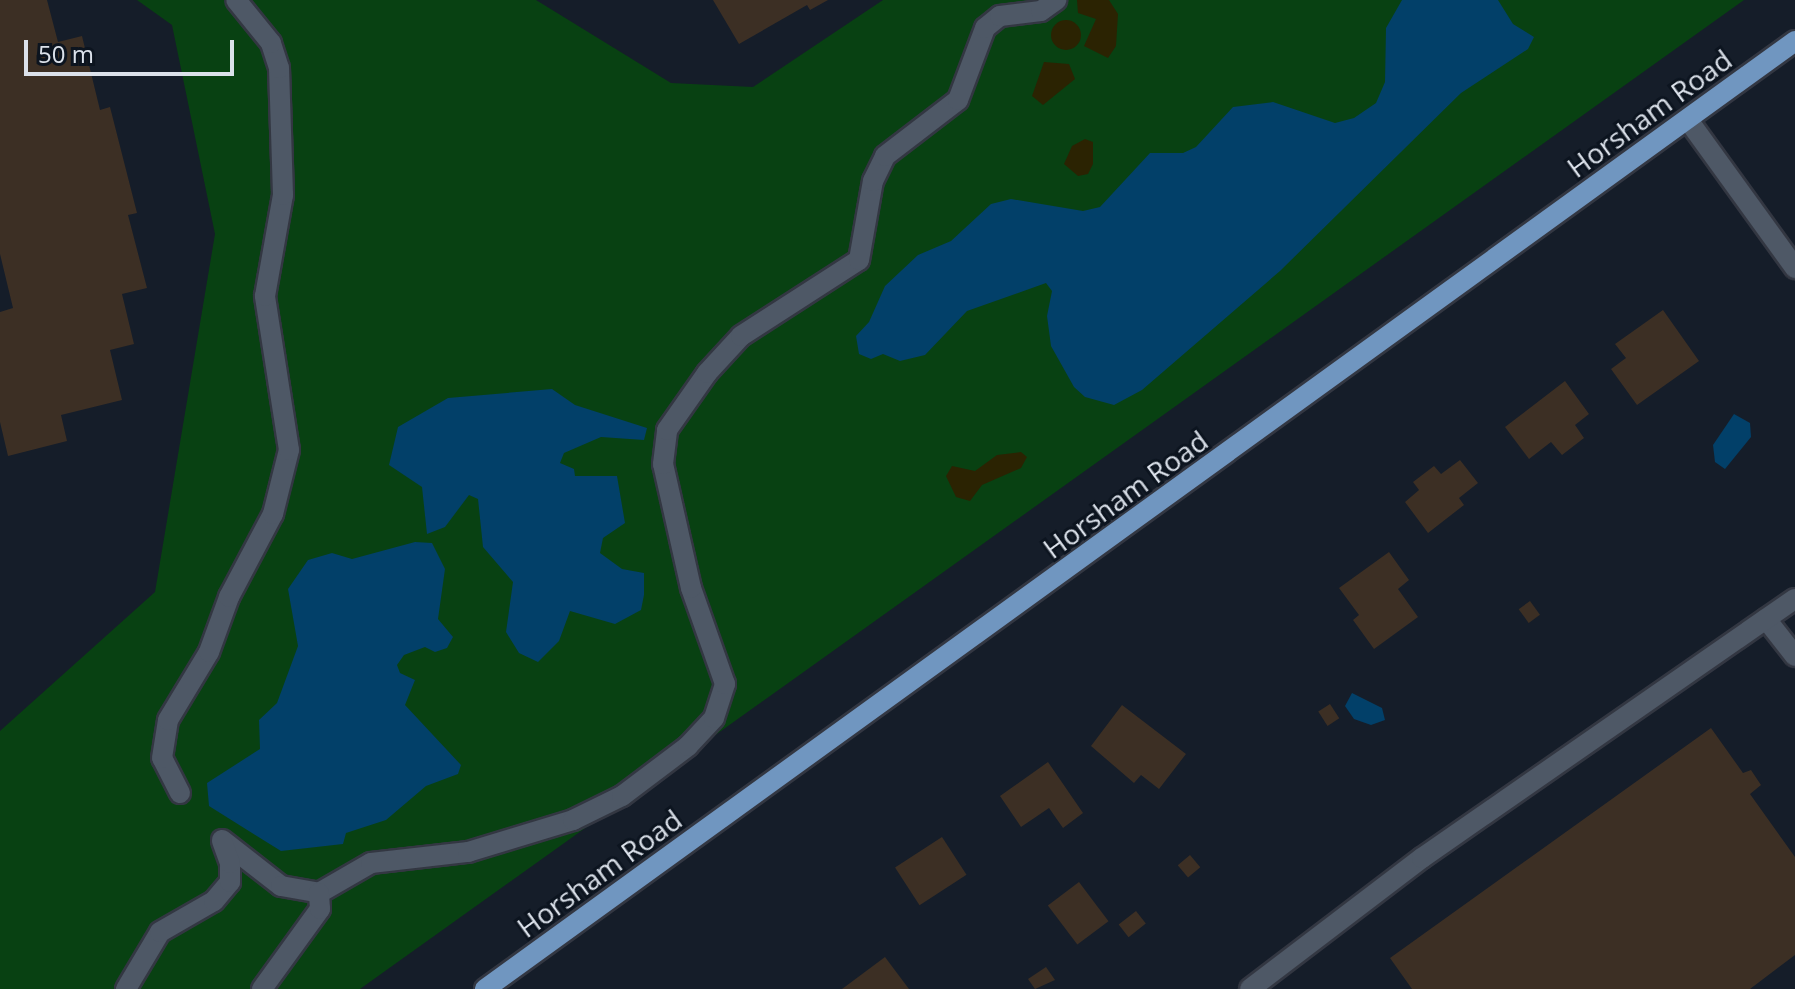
<!DOCTYPE html>
<style>
body{margin:0}
#map{position:relative;width:1795px;height:989px;overflow:hidden;background:#151d29;font-family:"Open Sans",sans-serif}
div>[style]{position:absolute}
.green>*{inset:0;background:#084112}
.sand>*{inset:0;background:#2b2302}
.round{border-radius:50%}
.water>*{inset:0;background:#024069}
.building>*{inset:0;background:#3c2f24;transform-origin:0 0}
.roads{filter:drop-shadow(2px 0 #333742) drop-shadow(-2px 0 #333742) drop-shadow(0 2px #333742) drop-shadow(0 -2px #333742)}
.minor>*{height:20px;margin:-10px;padding:0 10px;transform-origin:10px;border-radius:10px;background:#4e5866}
.major>*{height:20px;margin:-10px;padding:0 10px;transform-origin:10px;border-radius:10px;background:#7096c0}
span{translate:-50% -50%;white-space:nowrap;text-align:center;line-height:1.15;-webkit-text-stroke:6px #0c141f;paint-order:stroke}
.street-label{font-size:28px;color:#dbe1ea}
.scale{position:absolute;left:24px;top:40px;width:210px;height:36px;box-sizing:border-box;border:4px solid #dbe1ea;border-top:0;padding-left:10px;font-size:24px;line-height:28px;white-space:nowrap;color:#dbe1ea;-webkit-text-stroke:6px #0c141f;paint-order:stroke}
</style>
<div id="map">
<div class="green">
<div style="clip-path:polygon(137px 0,536px 0,671px 83px,753px 87px,883px 0,1744px 0,360px 989px,0 989px,0 731px,155px 592px,215px 234px,172px 25px)"></div>
</div>
<div class="sand">
<div style="clip-path:polygon(1077px 0,1109px 0,1118px 14px,1116px 46px,1108px 58px,1084px 46px,1096px 19px,1078px 13px)"></div>
<div class="round" style="left:1051px;top:20px;width:30px;height:30px"></div>
<div style="clip-path:polygon(1044px 62px,1069px 64px,1075px 79px,1043px 105px,1032px 96px)"></div>
<div style="clip-path:polygon(1085px 139px,1093px 142px,1093px 164px,1088px 174px,1078px 176px,1064px 164px,1072px 146px)"></div>
<div style="clip-path:polygon(1021px 452px,1027px 457px,1021px 468px,982px 485px,970px 501px,956px 497px,946px 476px,952px 466px,975px 471px,997px 455px)"></div>
</div>
<div class="water">
<div style="clip-path:polygon(1402px 0,1498px 0,1513px 24px,1534px 37px,1528px 49px,1461px 93px,1280px 271px,1142px 390px,1114px 405px,1085px 397px,1074px 387px,1051px 346px,1047px 316px,1052px 291px,1046px 283px,967px 311px,925px 355px,900px 361px,883px 354px,871px 359px,859px 354px,856px 336px,869px 322px,885px 286px,918px 255px,951px 241px,991px 204px,1011px 199px,1083px 211px,1100px 207px,1150px 153px,1183px 153px,1196px 147px,1233px 107px,1273px 102px,1335px 123px,1354px 118px,1376px 103px,1385px 82px,1386px 28px)"></div>
<div style="clip-path:polygon(552px 389px,575px 405px,647px 428px,644px 440px,601px 437px,564px 453px,560px 463px,574px 469px,575px 476px,617px 476px,625px 523px,603px 538px,600px 553px,622px 569px,644px 573px,644px 595px,641px 610px,615px 624px,570px 611px,559px 641px,538px 662px,519px 653px,506px 632px,513px 582px,483px 547px,478px 499px,469px 495px,445px 527px,427px 534px,422px 487px,389px 465px,398px 427px,448px 398px)"></div>
<div style="clip-path:polygon(1734px 414px,1750px 423px,1751px 437px,1725px 469px,1715px 462px,1713px 445px)"></div>
<div style="clip-path:polygon(415px 542px,432px 543px,445px 569px,438px 619px,453px 637px,447px 648px,435px 652px,425px 647px,404px 655px,397px 665px,400px 673px,415px 680px,405px 705px,461px 765px,458px 774px,426px 786px,386px 820px,346px 833px,343px 844px,281px 851px,209px 806px,207px 783px,260px 749px,259px 720px,277px 703px,298px 646px,288px 589px,308px 560px,332px 553px,352px 559px)"></div>
<div style="clip-path:polygon(1352px 693px,1382px 708px,1385px 720px,1371px 725px,1354px 719px,1345px 706px)"></div>
</div>
<div class="building">
<div style="clip-path:polygon(0 0,47px 0,58px 42px,82px 36px,100px 110px,110px 107px,137px 213px,128px 215px,147px 288px,122px 294px,134px 344px,110px 350px,122px 400px,61px 415px,67px 441px,8px 456px,0 422px,0 312px,13px 308px,0 254px)"></div>
<div style="clip-path:polygon(713px 0,828px 0,810px 10px,807px 5px,739px 44px)"></div>
<div style="clip-path:polygon(1663px 310px,1699px 361px,1637px 405px,1611px 369px,1626px 358px,1615px 344px)"></div>
<div style="clip-path:polygon(1565px 381px,1589px 414px,1575px 425px,1584px 438px,1562px 455px,1551px 442px,1529px 459px,1505px 427px)"></div>
<div style="clip-path:polygon(1460px 460px,1478px 483px,1459px 498px,1464px 505px,1428px 533px,1405px 502px,1419px 490px,1413px 482px,1434px 466px,1441px 474px)"></div>
<div style="clip-path:polygon(1389px 552px,1409px 580px,1398px 589px,1418px 617px,1374px 649px,1353px 620px,1359px 615px,1339px 588px)"></div>
<div style="left:1530px;top:601px;width:17px;height:14px;rotate:54deg"></div>
<div style="left:1330px;top:704px;width:17px;height:14px;rotate:57deg"></div>
<div style="clip-path:polygon(1122px 705px,1186px 754px,1159px 789px,1141px 775px,1134px 783px,1091px 746px)"></div>
<div style="clip-path:polygon(1711px 728px,1743px 773px,1751px 770px,1761px 785px,1750px 794px,1795px 857px,1795px 955px,1750px 989px,1412px 989px,1390px 958px)"></div>
<div style="clip-path:polygon(1048px 762px,1083px 813px,1063px 828px,1049px 808px,1021px 827px,1000px 796px)"></div>
<div style="left:942px;top:837px;width:45px;height:56px;rotate:57deg"></div>
<div style="left:1190px;top:855px;width:16px;height:16px;rotate:50deg"></div>
<div style="left:1079px;top:882px;width:49px;height:39px;rotate:53deg"></div>
<div style="left:1136px;top:911px;width:16px;height:22px;rotate:52deg"></div>
<div style="clip-path:polygon(885px 957px,909px 989px,842px 989px)"></div>
<div style="clip-path:polygon(1046px 967px,1055px 980px,1035px 989px,1028px 979px)"></div>
</div>
<div class="roads">
<div class="minor">
<div style="left:1688px;top:120px;width:183px;rotate:54.1deg"></div>
<div style="left:1766px;top:619px;width:47px;rotate:51.9deg"></div>
<div style="left:180px;top:793px;width:39px;rotate:-117deg"></div>
<div style="left:162px;top:758px;width:38px;rotate:-81deg"></div>
<div style="left:168px;top:720px;width:79px;rotate:-58.9deg"></div>
<div style="left:209px;top:652px;width:59px;rotate:-70deg"></div>
<div style="left:229px;top:597px;width:94px;rotate:-62.1deg"></div>
<div style="left:273px;top:514px;width:66px;rotate:-76deg"></div>
<div style="left:289px;top:450px;width:156px;rotate:-98.9deg"></div>
<div style="left:265px;top:296px;width:103px;rotate:-79.9deg"></div>
<div style="left:283px;top:195px;width:127px;rotate:-91.8deg"></div>
<div style="left:279px;top:68px;width:26px;rotate:-108deg"></div>
<div style="left:271px;top:43px;width:55px;rotate:-129.1deg"></div>
<div style="left:222px;top:840px;width:75px;rotate:37.9deg"></div>
<div style="left:281px;top:886px;width:39px;rotate:10deg"></div>
<div style="left:319px;top:893px;width:60px;rotate:-30deg"></div>
<div style="left:371px;top:863px;width:98px;rotate:-6.5deg"></div>
<div style="left:468px;top:852px;width:110px;rotate:-16.9deg"></div>
<div style="left:573px;top:820px;width:55px;rotate:-26.1deg"></div>
<div style="left:622px;top:796px;width:83px;rotate:-37.1deg"></div>
<div style="left:688px;top:746px;width:38px;rotate:-47deg"></div>
<div style="left:714px;top:718px;width:36px;rotate:-72deg"></div>
<div style="left:725px;top:684px;width:102px;rotate:-109.5deg"></div>
<div style="left:691px;top:588px;width:127px;rotate:-102.7deg"></div>
<div style="left:663px;top:464px;width:34px;rotate:-83deg"></div>
<div style="left:667px;top:430px;width:70px;rotate:-54.9deg"></div>
<div style="left:707px;top:373px;width:50px;rotate:-47.4deg"></div>
<div style="left:741px;top:336px;width:140px;rotate:-32.8deg"></div>
<div style="left:859px;top:260px;width:80px;rotate:-80deg"></div>
<div style="left:873px;top:181px;width:28px;rotate:-64deg"></div>
<div style="left:885px;top:156px;width:92px;rotate:-37.5deg"></div>
<div style="left:958px;top:100px;width:77px;rotate:-69.4deg"></div>
<div style="left:985px;top:28px;width:19px;rotate:-39deg"></div>
<div style="left:1000px;top:16px;width:41px;rotate:-7deg"></div>
<div style="left:1041px;top:11px;width:19px;rotate:-36deg"></div>
<div style="left:126px;top:989px;width:66px;rotate:-59.2deg"></div>
<div style="left:160px;top:932px;width:62px;rotate:-29.9deg"></div>
<div style="left:214px;top:901px;width:25px;rotate:-50deg"></div>
<div style="left:230px;top:882px;width:19px;rotate:-90deg"></div>
<div style="left:230px;top:863px;width:23px;rotate:-110deg"></div>
<div style="left:262px;top:989px;width:99px;rotate:-54.1deg"></div>
<div style="left:320px;top:909px;width:16px;rotate:-94deg"></div>
<div style="left:1250px;top:989px;width:216px;rotate:-37.3deg"></div>
<div style="left:1422px;top:858px;width:454px;rotate:-34.8deg"></div>
</div>
<div class="major">
<div style="left:485px;top:989px;width:1617px;rotate:-35.89deg"></div>
</div>
</div>
<div class="street-label">
<span style="left:1649px;top:113px;rotate:-36deg">Horsham Road</span>
<span style="left:1125px;top:494px;rotate:-36deg">Horsham Road</span>
<span style="left:599px;top:873px;rotate:-36deg">Horsham Road</span>
</div>
<div class="scale">50 m</div>
</div>
